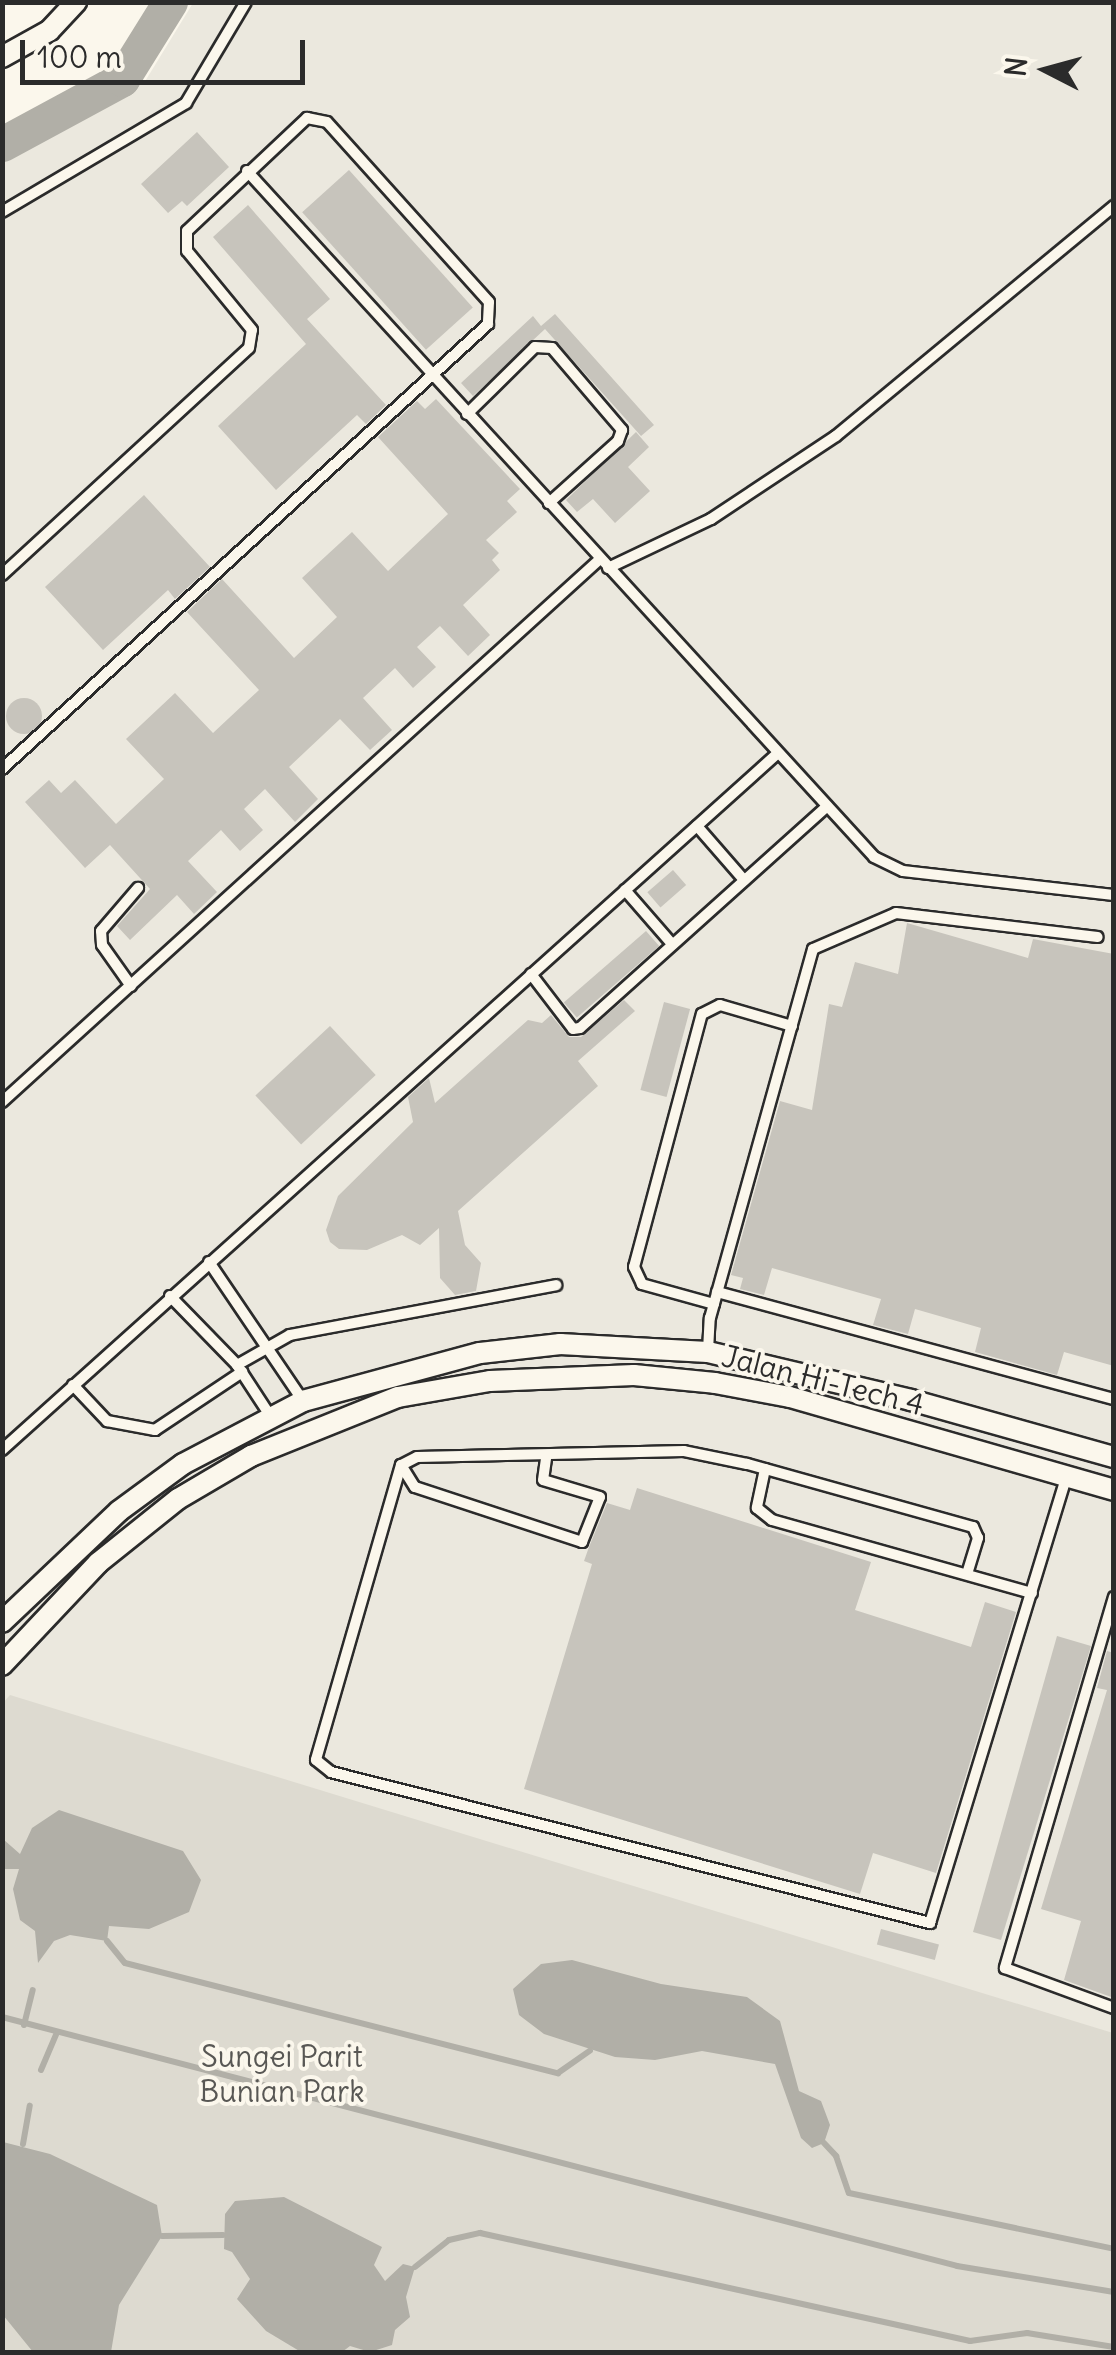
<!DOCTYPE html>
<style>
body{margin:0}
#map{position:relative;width:1116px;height:2355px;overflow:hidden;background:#fbf7ec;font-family:Delius,sans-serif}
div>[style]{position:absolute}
.built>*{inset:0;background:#ebe8de}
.green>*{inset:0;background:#dddad0}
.water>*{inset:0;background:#b1afa7}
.stream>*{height:6px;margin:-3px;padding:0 3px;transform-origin:3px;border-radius:3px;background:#b1afa7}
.river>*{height:35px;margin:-17.5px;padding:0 17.5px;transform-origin:17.5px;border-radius:17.5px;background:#b1afa7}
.building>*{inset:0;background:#c7c4bc;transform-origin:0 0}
.round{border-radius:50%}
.roads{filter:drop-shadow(2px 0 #2b2b2b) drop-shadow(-2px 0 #2b2b2b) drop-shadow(0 2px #2b2b2b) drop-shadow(0 -2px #2b2b2b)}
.lane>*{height:10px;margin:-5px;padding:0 5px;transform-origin:5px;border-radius:5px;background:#fbf7ec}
.street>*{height:20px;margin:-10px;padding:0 10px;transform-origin:10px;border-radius:10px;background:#fbf7ec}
span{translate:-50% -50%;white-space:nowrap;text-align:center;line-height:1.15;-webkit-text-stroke:8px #fbf7ec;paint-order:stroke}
.street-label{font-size:30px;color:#2b2b2b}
.park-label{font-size:30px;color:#585754}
.frame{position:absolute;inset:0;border:5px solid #2b2b2b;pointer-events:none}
.north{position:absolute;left:996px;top:20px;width:100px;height:100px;-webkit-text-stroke:8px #fbf7ec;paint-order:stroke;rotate:276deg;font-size:28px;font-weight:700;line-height:40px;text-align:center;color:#2b2b2b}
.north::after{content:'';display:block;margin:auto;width:35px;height:45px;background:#2b2b2b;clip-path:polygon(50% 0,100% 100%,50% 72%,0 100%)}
.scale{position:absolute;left:20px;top:40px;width:285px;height:45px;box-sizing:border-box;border:5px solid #2b2b2b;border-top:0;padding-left:12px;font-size:30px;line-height:35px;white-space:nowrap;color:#2b2b2b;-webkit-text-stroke:8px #fbf7ec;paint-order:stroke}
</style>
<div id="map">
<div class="built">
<div style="clip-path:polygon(193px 3px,1113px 3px,1113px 2352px,3px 2352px,3px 160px,144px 83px)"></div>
</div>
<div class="green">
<div style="clip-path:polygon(10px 1695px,1113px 2033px,1113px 2352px,3px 2352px,2px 1704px)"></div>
</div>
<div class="water">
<div style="clip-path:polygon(59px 1810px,183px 1851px,201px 1880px,189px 1912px,149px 1929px,109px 1926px,107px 1941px,70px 1935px,54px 1941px,38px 1963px,35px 1931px,20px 1920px,13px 1889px,19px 1869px,3px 1869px,3px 1839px,20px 1854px,32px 1828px)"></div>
<div style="clip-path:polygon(572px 1960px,661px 1984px,747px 1997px,780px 2021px,799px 2091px,821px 2101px,830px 2125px,824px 2143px,812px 2148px,801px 2138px,775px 2064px,702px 2051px,655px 2060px,615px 2057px,544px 2034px,519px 2015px,513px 1989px,541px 1964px)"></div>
<div style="clip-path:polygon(3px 2142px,50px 2154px,157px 2205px,162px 2236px,119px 2305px,111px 2352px,33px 2352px,3px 2315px)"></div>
<div style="clip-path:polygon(284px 2197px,382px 2247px,374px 2265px,385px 2281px,403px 2264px,415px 2267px,406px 2297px,410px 2317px,395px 2330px,392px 2345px,370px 2352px,350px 2346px,342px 2352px,301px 2352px,266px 2331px,237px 2299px,250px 2279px,232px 2252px,224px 2249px,225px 2214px,235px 2201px)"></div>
</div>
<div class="stream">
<div style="left:107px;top:1941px;width:28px;rotate:51deg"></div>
<div style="left:125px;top:1963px;width:447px;rotate:14.3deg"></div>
<div style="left:558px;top:2073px;width:39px;rotate:-35deg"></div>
<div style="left:2px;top:2017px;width:987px;rotate:14.61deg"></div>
<div style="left:957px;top:2266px;width:159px;rotate:9.4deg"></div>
<div style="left:24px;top:2025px;width:36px;rotate:-76deg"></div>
<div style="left:41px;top:2070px;width:39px;rotate:-67deg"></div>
<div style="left:824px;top:2143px;width:18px;rotate:47deg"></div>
<div style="left:836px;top:2156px;width:39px;rotate:71deg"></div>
<div style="left:849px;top:2193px;width:271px;rotate:11.9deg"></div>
<div style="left:23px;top:2144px;width:39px;rotate:-80deg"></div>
<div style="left:162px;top:2236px;width:61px;rotate:-0.9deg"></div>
<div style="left:415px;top:2267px;width:43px;rotate:-38.5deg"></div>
<div style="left:449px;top:2240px;width:32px;rotate:-13deg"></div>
<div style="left:480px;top:2233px;width:502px;rotate:12.43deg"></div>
<div style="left:970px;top:2341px;width:58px;rotate:-8deg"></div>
<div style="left:1027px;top:2333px;width:88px;rotate:9.1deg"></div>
</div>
<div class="river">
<div style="left:2px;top:144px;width:136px;rotate:-28.4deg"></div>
<div style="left:122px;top:79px;width:91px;rotate:-58.1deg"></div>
</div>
<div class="building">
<div style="clip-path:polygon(197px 132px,229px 167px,187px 206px,182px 201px,168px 213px,141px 184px)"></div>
<div style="left:349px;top:170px;width:185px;height:63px;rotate:48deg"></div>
<div style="clip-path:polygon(248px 205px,330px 299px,307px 319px,386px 405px,366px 424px,357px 415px,276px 490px,218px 426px,306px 344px,213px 237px)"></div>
<div style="clip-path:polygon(555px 314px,654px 425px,641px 436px,545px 329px,473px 396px,461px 383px,533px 316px,541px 326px)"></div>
<div style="clip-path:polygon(436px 399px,520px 489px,507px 501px,517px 512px,486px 540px,499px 553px,492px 560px,500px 570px,463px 605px,490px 635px,468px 656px,440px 626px,417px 647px,436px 667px,413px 688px,395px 668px,363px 698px,392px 730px,370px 750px,340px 719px,289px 767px,318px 799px,295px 822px,265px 789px,244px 809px,263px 830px,240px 851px,221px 830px,188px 861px,217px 892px,194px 914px,177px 895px,130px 940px,117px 926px,150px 889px,110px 845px,85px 868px,25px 802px,49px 780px,61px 793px,75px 780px,116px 824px,164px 779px,126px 739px,175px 693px,213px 733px,259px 690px,187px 612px,222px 579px,294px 658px,337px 617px,302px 578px,352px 532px,388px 571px,448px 514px,378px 437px,417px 401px,425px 409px)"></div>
<div style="clip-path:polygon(636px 432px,649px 447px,628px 467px,650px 491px,615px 523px,593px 499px,577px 512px,566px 500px)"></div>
<div style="clip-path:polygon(144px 495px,210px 567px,175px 599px,168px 590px,103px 650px,45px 587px)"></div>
<div class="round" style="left:6px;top:698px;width:36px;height:36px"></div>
<div style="left:673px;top:870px;width:20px;height:34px;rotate:49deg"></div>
<div style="clip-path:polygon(907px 923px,1028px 958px,1033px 939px,1114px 954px,1114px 1366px,1064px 1352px,1057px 1375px,975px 1352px,981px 1328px,915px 1309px,908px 1334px,873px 1325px,881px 1299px,772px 1268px,764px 1295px,740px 1289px,743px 1278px,731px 1275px,780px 1101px,812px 1110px,829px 1004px,842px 1007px,855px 962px,898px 974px)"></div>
<div style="left:646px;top:931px;width:20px;height:109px;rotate:49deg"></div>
<div style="clip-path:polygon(624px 1000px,635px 1011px,578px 1061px,598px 1086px,458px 1211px,465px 1245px,481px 1263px,476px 1291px,455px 1295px,440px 1278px,439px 1228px,420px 1245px,402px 1235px,367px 1250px,339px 1249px,330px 1242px,326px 1230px,338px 1196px,413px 1122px,408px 1097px,429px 1078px,435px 1103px,528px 1020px,542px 1023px,551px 1015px,569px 1037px,581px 1037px)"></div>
<div style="left:664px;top:1002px;width:27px;height:91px;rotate:15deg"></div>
<div style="left:330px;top:1026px;width:67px;height:102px;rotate:47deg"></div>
<div style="clip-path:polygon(637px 1488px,871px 1562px,855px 1610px,971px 1647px,985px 1602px,1016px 1612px,936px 1873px,873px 1853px,860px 1894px,524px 1789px,592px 1564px,584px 1561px,589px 1547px,607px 1503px,630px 1510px)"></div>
<div style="clip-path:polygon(1057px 1636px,1091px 1646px,1001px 1940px,973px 1932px)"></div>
<div style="clip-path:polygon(1107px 1651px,1114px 1653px,1114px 1998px,1064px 1980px,1081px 1921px,1041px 1909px,1107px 1690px,1097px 1688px)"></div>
<div style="left:881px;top:1929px;width:60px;height:16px;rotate:15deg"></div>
</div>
<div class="roads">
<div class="lane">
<div style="left:247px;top:171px;width:929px;rotate:47.57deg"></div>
<div style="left:874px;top:857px;width:32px;rotate:26deg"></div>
<div style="left:903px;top:871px;width:212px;rotate:6.5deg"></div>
<div style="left:2px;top:212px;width:214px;rotate:-30.6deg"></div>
<div style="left:186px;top:103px;width:117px;rotate:-59.3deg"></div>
<div style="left:467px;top:414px;width:95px;rotate:-44.6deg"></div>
<div style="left:535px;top:347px;width:17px;rotate:3deg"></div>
<div style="left:552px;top:348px;width:108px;rotate:49.5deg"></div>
<div style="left:622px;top:430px;width:12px;rotate:110deg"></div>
<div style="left:618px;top:441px;width:93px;rotate:138.1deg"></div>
<div style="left:608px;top:568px;width:114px;rotate:-25.4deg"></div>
<div style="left:711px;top:519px;width:150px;rotate:-33.6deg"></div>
<div style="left:836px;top:436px;width:361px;rotate:-39.6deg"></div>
<div style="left:2px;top:575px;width:335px;rotate:-42.6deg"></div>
<div style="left:249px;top:348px;width:18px;rotate:-81deg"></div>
<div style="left:252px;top:330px;width:102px;rotate:-129.4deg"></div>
<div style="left:187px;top:251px;width:20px;rotate:-90deg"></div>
<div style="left:187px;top:231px;width:165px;rotate:-43.3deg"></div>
<div style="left:307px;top:118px;width:20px;rotate:11deg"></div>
<div style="left:327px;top:122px;width:242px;rotate:48deg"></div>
<div style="left:489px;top:302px;width:22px;rotate:93deg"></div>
<div style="left:488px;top:324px;width:659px;rotate:137.52deg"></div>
<div style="left:697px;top:826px;width:72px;rotate:49deg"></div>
<div style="left:625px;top:890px;width:72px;rotate:49deg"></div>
<div style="left:531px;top:974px;width:69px;rotate:52.6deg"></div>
<div style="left:573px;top:1029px;width:7px;rotate:-8deg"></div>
<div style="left:580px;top:1028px;width:332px;rotate:-41.9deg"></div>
<div style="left:131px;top:986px;width:50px;rotate:-125.3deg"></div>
<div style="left:102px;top:945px;width:14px;rotate:-94deg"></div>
<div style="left:101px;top:931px;width:57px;rotate:-49.3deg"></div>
<div style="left:2px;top:1102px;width:808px;rotate:-42.24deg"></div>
<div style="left:209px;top:1262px;width:168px;rotate:55.9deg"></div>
<div style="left:717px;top:1292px;width:411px;rotate:15.1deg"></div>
<div style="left:170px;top:1296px;width:96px;rotate:45.8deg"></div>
<div style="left:237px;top:1365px;width:62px;rotate:56.8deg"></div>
<div style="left:714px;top:1304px;width:75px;rotate:-164.5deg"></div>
<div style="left:642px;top:1284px;width:19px;rotate:-115deg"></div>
<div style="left:634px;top:1267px;width:262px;rotate:-75deg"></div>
<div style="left:702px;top:1014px;width:20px;rotate:-27deg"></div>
<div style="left:720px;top:1005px;width:75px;rotate:16.3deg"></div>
<div style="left:708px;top:1351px;width:33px;rotate:-87deg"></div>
<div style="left:710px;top:1318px;width:383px;rotate:-74.4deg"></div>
<div style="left:813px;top:949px;width:90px;rotate:-23.4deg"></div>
<div style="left:896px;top:913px;width:203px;rotate:6.8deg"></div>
<div style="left:237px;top:1365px;width:61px;rotate:-29.5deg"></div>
<div style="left:290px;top:1335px;width:271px;rotate:-10.6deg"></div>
<div style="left:73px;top:1385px;width:50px;rotate:46.6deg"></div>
<div style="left:107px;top:1421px;width:49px;rotate:10.6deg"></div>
<div style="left:155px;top:1430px;width:105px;rotate:-33.7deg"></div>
<div style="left:2px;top:1450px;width:1043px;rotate:-41.93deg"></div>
<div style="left:401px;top:1465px;width:26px;rotate:58deg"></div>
<div style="left:415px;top:1487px;width:176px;rotate:18.2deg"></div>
<div style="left:582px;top:1542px;width:48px;rotate:-68.2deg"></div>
<div style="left:600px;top:1497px;width:59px;rotate:-163.4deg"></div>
<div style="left:543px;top:1480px;width:22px;rotate:-82deg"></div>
<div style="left:765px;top:1469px;width:40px;rotate:102deg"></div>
<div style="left:757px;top:1508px;width:19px;rotate:39deg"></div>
<div style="left:772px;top:1520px;width:270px;rotate:15.7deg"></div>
<div style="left:967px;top:1574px;width:38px;rotate:-73deg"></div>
<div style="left:978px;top:1538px;width:12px;rotate:-114deg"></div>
<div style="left:973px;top:1527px;width:235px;rotate:-164.4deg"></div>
<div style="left:747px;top:1464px;width:64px;rotate:-168.3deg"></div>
<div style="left:684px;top:1451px;width:267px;rotate:178.7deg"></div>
<div style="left:417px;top:1457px;width:18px;rotate:153deg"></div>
<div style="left:401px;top:1465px;width:307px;rotate:106.1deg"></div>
<div style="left:316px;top:1760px;width:19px;rotate:39deg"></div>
<div style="left:331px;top:1772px;width:618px;rotate:14.15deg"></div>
<div style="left:930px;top:1923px;width:468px;rotate:-73deg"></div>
<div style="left:1114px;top:1597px;width:387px;rotate:106.4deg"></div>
<div style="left:1005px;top:1968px;width:116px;rotate:20.2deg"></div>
</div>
<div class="street">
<div style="left:2px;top:57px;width:54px;rotate:-29deg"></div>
<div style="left:49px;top:31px;width:40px;rotate:-47deg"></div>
<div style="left:2px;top:1622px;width:161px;rotate:-43.5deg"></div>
<div style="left:119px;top:1511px;width:79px;rotate:-36.3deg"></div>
<div style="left:183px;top:1464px;width:136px;rotate:-27.7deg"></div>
<div style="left:303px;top:1401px;width:183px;rotate:-15.2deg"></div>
<div style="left:480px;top:1353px;width:81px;rotate:-6.4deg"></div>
<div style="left:560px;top:1344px;width:148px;rotate:3.1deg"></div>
<div style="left:708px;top:1352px;width:209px;rotate:13.3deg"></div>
<div style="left:911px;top:1400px;width:211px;rotate:15.7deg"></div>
<div style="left:2px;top:1665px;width:140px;rotate:-46.7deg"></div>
<div style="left:98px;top:1563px;width:102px;rotate:-38.7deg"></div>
<div style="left:178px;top:1499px;width:85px;rotate:-30.5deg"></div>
<div style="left:251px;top:1456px;width:158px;rotate:-21.9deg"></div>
<div style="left:398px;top:1397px;width:93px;rotate:-9.9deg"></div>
<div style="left:490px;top:1381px;width:144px;rotate:-2.4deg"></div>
<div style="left:634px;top:1375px;width:81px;rotate:5.6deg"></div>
<div style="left:715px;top:1383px;width:76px;rotate:10.6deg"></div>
<div style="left:790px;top:1397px;width:337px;rotate:16deg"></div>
</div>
</div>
<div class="street-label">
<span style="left:823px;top:1380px;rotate:14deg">Jalan Hi-Tech 4</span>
</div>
<div class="park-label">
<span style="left:282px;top:2073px">Sungei Parit<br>Bunian Park</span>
</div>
<div class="frame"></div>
<div class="north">N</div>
<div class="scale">100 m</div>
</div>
